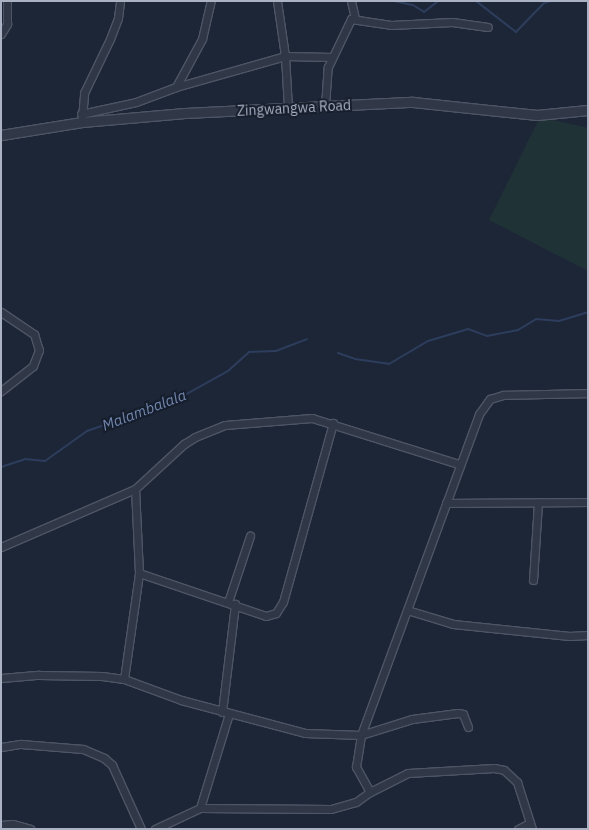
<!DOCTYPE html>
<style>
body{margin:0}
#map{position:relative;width:589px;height:830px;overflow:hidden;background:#1d2636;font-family:"IBM Plex Sans",sans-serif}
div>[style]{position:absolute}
.green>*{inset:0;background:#1f3337}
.stream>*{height:2px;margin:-1px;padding:0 1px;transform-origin:1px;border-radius:1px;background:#2d3d5d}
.roads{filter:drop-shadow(1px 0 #4e5565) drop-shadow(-1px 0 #4e5565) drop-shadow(0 1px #4e5565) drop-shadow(0 -1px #4e5565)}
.minor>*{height:7px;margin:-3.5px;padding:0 3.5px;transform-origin:3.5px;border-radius:3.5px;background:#303847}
.tertiary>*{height:9px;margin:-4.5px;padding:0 4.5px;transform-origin:4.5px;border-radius:4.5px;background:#303847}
span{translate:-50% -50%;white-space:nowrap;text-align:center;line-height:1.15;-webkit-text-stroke:4px #161d2b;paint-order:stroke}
.street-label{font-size:14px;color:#aab2c4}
.water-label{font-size:15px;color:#6f86b0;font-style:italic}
.frame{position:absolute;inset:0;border:2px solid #aab2c4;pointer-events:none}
</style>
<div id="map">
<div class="green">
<div style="clip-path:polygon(540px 117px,588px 128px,588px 271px,489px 220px)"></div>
</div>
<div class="stream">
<div style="left:394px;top:1px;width:19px;rotate:12deg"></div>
<div style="left:413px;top:5px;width:13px;rotate:32deg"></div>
<div style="left:424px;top:12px;width:18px;rotate:-38deg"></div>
<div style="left:476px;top:1px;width:51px;rotate:37.8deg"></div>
<div style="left:516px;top:32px;width:40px;rotate:-46deg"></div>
<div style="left:544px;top:3px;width:7px;rotate:-16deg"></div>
<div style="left:338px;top:353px;width:18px;rotate:19deg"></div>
<div style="left:355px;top:359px;width:34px;rotate:8deg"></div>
<div style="left:389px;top:364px;width:45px;rotate:-30.5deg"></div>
<div style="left:428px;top:341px;width:42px;rotate:-16.7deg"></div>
<div style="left:468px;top:329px;width:20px;rotate:20deg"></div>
<div style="left:487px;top:336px;width:32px;rotate:-11deg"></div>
<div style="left:518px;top:330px;width:21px;rotate:-31deg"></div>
<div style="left:536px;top:319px;width:23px;rotate:5deg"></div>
<div style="left:559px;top:321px;width:30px;rotate:-17deg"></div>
<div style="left:1px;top:467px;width:25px;rotate:-18deg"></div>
<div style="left:25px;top:459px;width:20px;rotate:6deg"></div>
<div style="left:45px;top:461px;width:52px;rotate:-35.5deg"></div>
<div style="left:87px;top:431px;width:92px;rotate:-19deg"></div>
<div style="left:174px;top:401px;width:62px;rotate:-29.1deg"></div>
<div style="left:228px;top:371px;width:28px;rotate:-42deg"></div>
<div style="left:249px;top:352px;width:27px;rotate:-2deg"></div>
<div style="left:276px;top:351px;width:33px;rotate:-21deg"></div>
</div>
<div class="roads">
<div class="minor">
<div style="left:277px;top:1px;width:56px;rotate:81.7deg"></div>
<div style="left:285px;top:56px;width:52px;rotate:86.7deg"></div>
<div style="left:351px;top:1px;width:17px;rotate:77deg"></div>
<div style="left:1px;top:34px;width:12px;rotate:-59deg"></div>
<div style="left:7px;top:24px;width:23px;rotate:-90deg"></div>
<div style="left:176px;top:87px;width:113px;rotate:-15.9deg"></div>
<div style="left:285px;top:56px;width:47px;rotate:1.2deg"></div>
<div style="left:325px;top:106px;width:39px;rotate:-86deg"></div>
<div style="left:328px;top:67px;width:53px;rotate:-64.4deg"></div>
<div style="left:351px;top:19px;width:40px;rotate:8.5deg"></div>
<div style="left:391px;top:25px;width:61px;rotate:-2.8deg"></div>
<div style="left:452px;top:22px;width:36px;rotate:8deg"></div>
<div style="left:81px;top:114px;width:56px;rotate:-12.3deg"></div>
<div style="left:136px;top:102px;width:43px;rotate:-20.6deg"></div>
<div style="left:176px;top:87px;width:55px;rotate:-61.6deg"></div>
<div style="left:202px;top:39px;width:39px;rotate:-77deg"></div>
<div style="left:82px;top:118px;width:25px;rotate:-85deg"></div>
<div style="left:84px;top:93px;width:60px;rotate:-64.3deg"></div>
<div style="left:110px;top:39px;width:22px;rotate:-69deg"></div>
<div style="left:118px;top:18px;width:17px;rotate:-83deg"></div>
<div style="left:1px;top:312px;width:40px;rotate:34deg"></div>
<div style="left:34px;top:334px;width:17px;rotate:73deg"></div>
<div style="left:39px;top:350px;width:17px;rotate:111deg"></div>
<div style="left:33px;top:366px;width:41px;rotate:142deg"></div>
<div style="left:446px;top:503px;width:142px;rotate:-0.4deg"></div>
<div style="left:1px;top:547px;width:146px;rotate:-23.4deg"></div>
<div style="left:135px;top:489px;width:67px;rotate:-42.6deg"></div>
<div style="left:184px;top:444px;width:13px;rotate:-32deg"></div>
<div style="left:195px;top:437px;width:32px;rotate:-22deg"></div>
<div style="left:225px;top:425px;width:87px;rotate:-4.6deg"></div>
<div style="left:312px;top:418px;width:154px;rotate:17.4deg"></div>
<div style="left:139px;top:573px;width:134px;rotate:18.7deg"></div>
<div style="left:266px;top:616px;width:10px;rotate:-17deg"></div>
<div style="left:276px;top:613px;width:13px;rotate:-58deg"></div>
<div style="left:283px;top:602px;width:186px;rotate:-74.4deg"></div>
<div style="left:533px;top:580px;width:78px;rotate:-86.3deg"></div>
<div style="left:228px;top:602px;width:70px;rotate:-71.6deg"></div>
<div style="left:407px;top:610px;width:48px;rotate:16.9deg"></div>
<div style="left:453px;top:624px;width:117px;rotate:5.9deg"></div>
<div style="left:569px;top:636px;width:19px;rotate:-3deg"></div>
<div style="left:1px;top:678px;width:38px;rotate:-5deg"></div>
<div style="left:39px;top:675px;width:63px;rotate:0.9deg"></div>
<div style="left:102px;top:676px;width:22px;rotate:8deg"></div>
<div style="left:124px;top:679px;width:61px;rotate:20.2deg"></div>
<div style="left:181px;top:700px;width:128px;rotate:14.9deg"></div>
<div style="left:305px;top:733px;width:56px;rotate:2deg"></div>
<div style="left:361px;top:735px;width:53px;rotate:-17.4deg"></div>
<div style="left:412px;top:719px;width:46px;rotate:-7.4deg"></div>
<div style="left:458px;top:713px;width:5px;rotate:11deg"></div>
<div style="left:463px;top:714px;width:14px;rotate:69deg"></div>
<div style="left:124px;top:679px;width:107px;rotate:-81.9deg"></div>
<div style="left:139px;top:573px;width:84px;rotate:-92.7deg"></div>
<div style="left:222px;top:712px;width:109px;rotate:-83.1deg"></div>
<div style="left:1px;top:747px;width:20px;rotate:-9deg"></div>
<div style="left:21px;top:744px;width:62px;rotate:4.6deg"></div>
<div style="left:83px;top:749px;width:23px;rotate:23deg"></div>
<div style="left:104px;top:758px;width:11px;rotate:41deg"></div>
<div style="left:112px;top:765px;width:70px;rotate:65.6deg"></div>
<div style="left:370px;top:792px;width:29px;rotate:-119deg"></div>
<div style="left:356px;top:767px;width:32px;rotate:-81deg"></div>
<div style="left:361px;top:735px;width:342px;rotate:-69.8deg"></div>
<div style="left:479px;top:414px;width:19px;rotate:-54deg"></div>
<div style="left:490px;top:399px;width:14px;rotate:-17deg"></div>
<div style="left:503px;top:395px;width:85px;rotate:-1.3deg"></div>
<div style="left:200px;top:808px;width:98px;rotate:-72.9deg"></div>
<div style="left:1px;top:825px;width:12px;rotate:-5deg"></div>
<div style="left:13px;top:824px;width:18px;rotate:16deg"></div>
<div style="left:155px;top:829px;width:50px;rotate:-25deg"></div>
<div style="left:200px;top:808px;width:131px;rotate:0.4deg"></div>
<div style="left:331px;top:809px;width:26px;rotate:-16deg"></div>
<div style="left:356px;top:802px;width:17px;rotate:-36deg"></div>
<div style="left:370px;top:792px;width:42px;rotate:-26.6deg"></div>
<div style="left:408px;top:773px;width:86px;rotate:-3.3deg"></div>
<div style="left:494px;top:768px;width:10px;rotate:11deg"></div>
<div style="left:504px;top:770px;width:18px;rotate:43deg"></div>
<div style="left:517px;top:782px;width:49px;rotate:72.3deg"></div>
<div style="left:518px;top:829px;width:13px;rotate:-27deg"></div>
</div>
<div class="tertiary">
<div style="left:1px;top:135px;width:82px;rotate:-9.1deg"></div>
<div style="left:82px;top:122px;width:103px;rotate:-5deg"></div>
<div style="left:185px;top:113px;width:228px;rotate:-2.8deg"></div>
<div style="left:413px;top:102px;width:125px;rotate:6deg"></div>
<div style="left:537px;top:115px;width:51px;rotate:-5.6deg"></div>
</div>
</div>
<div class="street-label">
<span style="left:294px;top:108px;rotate:-3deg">Zingwangwa Road</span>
</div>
<div class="water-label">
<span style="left:144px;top:410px;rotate:-21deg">Malambalala</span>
</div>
<div class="frame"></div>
</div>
